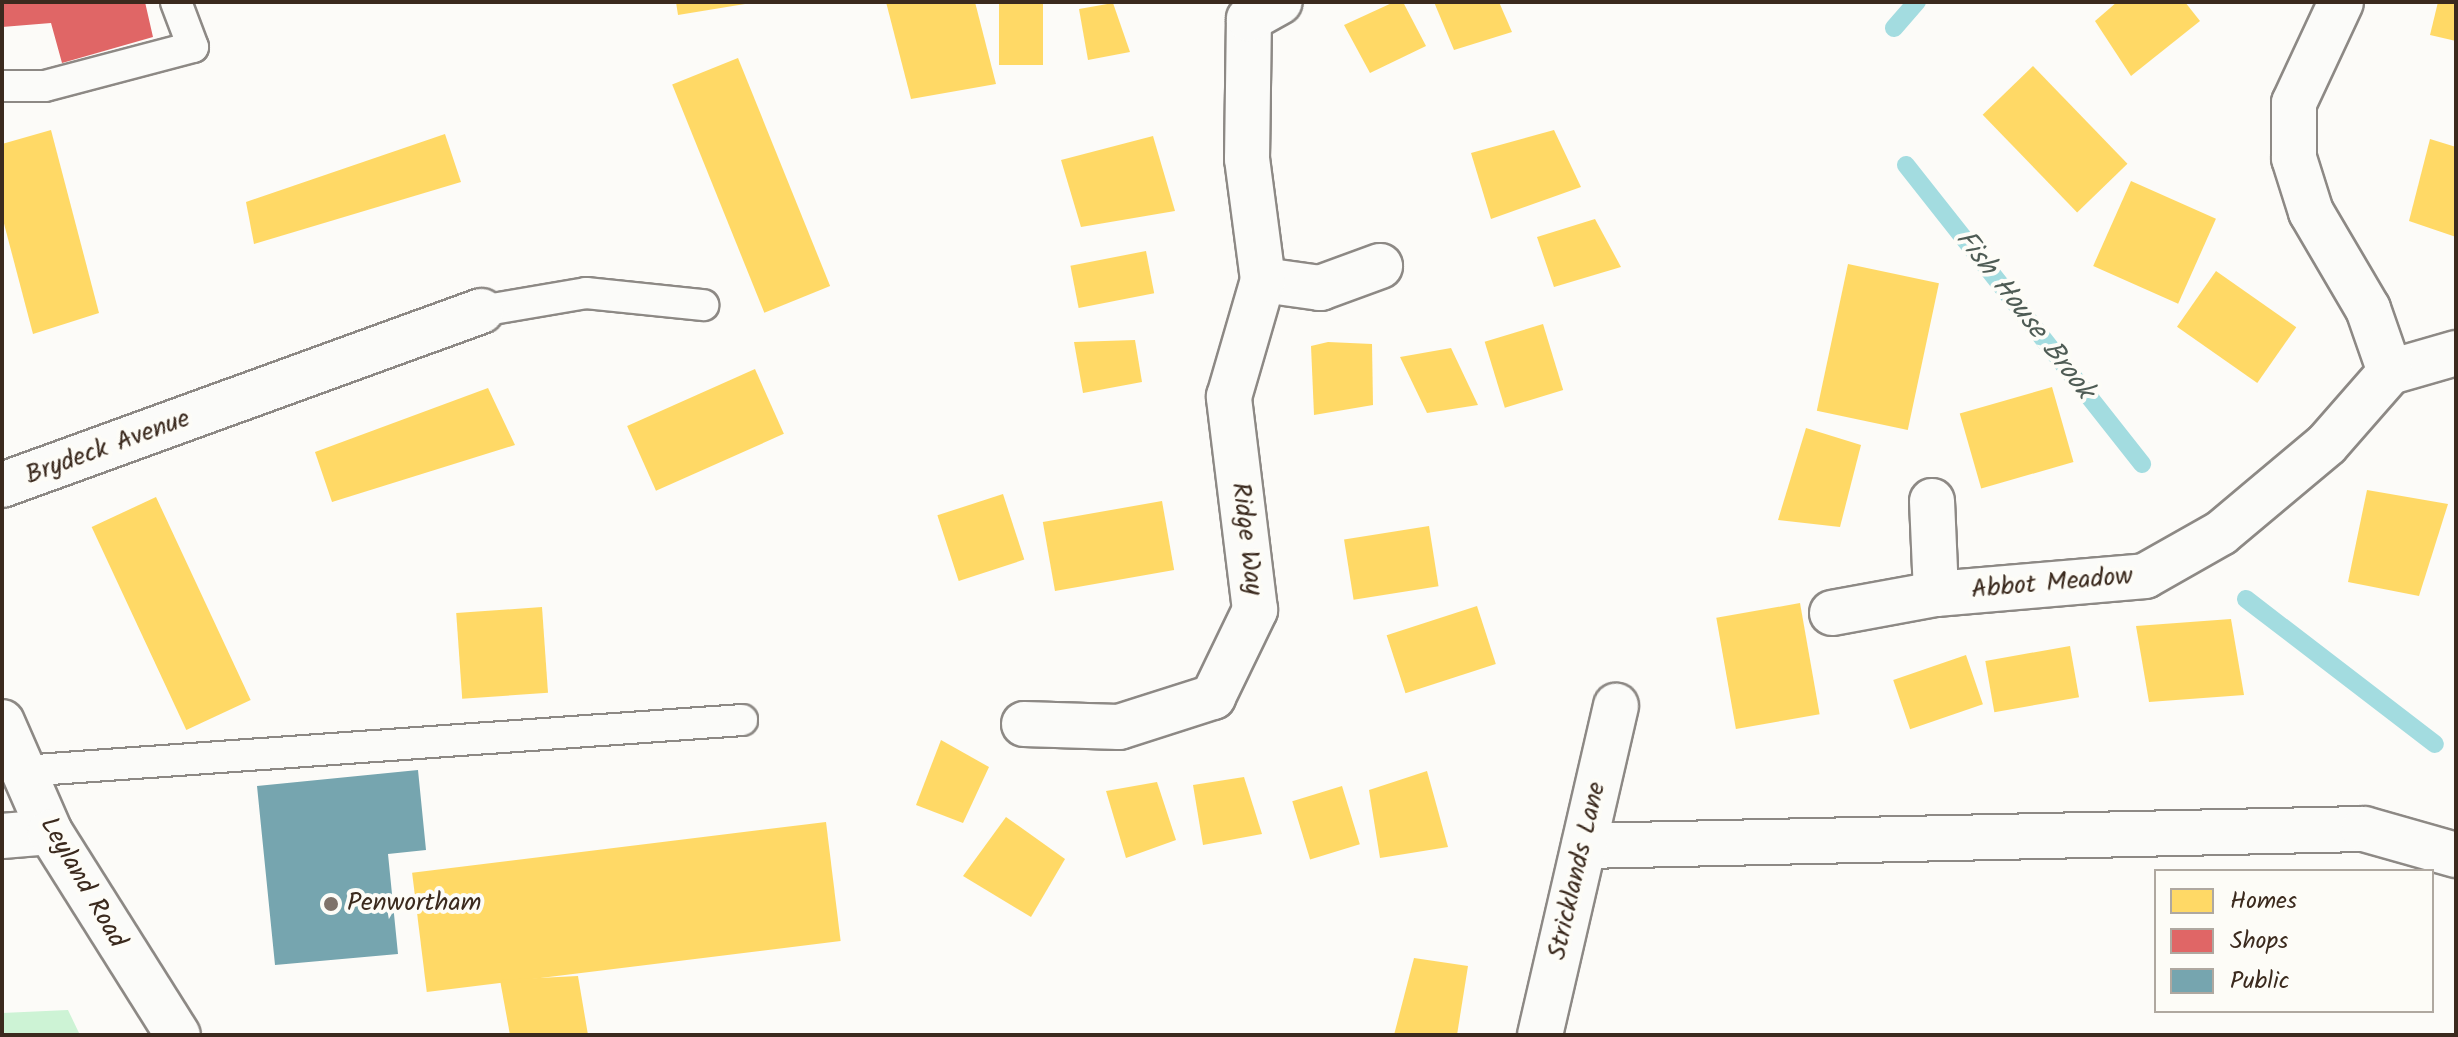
<!DOCTYPE html>
<style>
body{margin:0}
#map{position:relative;width:2458px;height:1037px;overflow:hidden;background:#fcfbf8;font-family:Kalam,sans-serif}
div>[style]{position:absolute}
.green>*{inset:0;background:#cdf3d5}
.homes>*{inset:0;background:#ffd966;transform-origin:0 0}
.shops>*{inset:0;background:#e06666}
.public>*{inset:0;background:#76a5af}
.stream>*{height:18px;margin:-9px;padding:0 9px;transform-origin:9px;border-radius:9px;background:#a3dce0}
.roads{filter:drop-shadow(2px 0 #8d8985) drop-shadow(-2px 0 #8d8985) drop-shadow(0 2px #8d8985) drop-shadow(0 -2px #8d8985)}
.service>*{height:30px;margin:-15px;padding:0 15px;transform-origin:15px;border-radius:15px;background:#fbfbf9}
.minor>*{height:44px;margin:-22px;padding:0 22px;transform-origin:22px;border-radius:22px;background:#fbfbf9}
.secondary>*{height:44px;margin:-22px;padding:0 22px;transform-origin:22px;border-radius:22px;background:#fbfbf9}
.dots>*{width:22px;height:22px;translate:-50% -50%;box-sizing:border-box;border:4px solid #fdfcf7;border-radius:50%}
span{translate:-50% -50%;white-space:nowrap;text-align:center;line-height:1.15;-webkit-text-stroke:8px #fdfcf7;paint-order:stroke}
.street-label{font-size:26px;color:#3b2a1e}
.poi-label{font-size:26px;color:#3b2a1e}
.left{translate:0 -50%;text-align:left}
.water-label{font-size:28px;color:#4f5c55;font-style:italic}
.frame{position:absolute;inset:0;border:4px solid #3b2a1e;pointer-events:none}
.legend{position:absolute;left:2154px;top:869px;width:280px;height:144px;box-sizing:border-box;background:#fdfcf7;border:2px solid #afa8a0;margin:0;padding:10px 14px;list-style:none;font-size:24px;color:#3b2a1e}
.legend li{display:flex;align-items:center;gap:16px;height:40px}
.legend b{width:40px;border:2px solid #afa8a0}
</style>
<div id="map">
<div class="green">
<div style="clip-path:polygon(68px 1010px,80px 1035px,2px 1035px,2px 1013px)"></div>
</div>
<div class="homes">
<div style="clip-path:polygon(676px 2px,745px 2px,745px 4px,678px 15px)"></div>
<div style="clip-path:polygon(886px 2px,975px 2px,996px 84px,911px 99px)"></div>
<div style="left:999px;top:2px;width:44px;height:63px"></div>
<div style="clip-path:polygon(1394px 2px,1403px 2px,1426px 46px,1370px 73px,1344px 25px)"></div>
<div style="clip-path:polygon(1434px 2px,1499px 2px,1512px 32px,1454px 50px)"></div>
<div style="clip-path:polygon(2117px 2px,2185px 2px,2200px 21px,2131px 76px,2095px 21px)"></div>
<div style="clip-path:polygon(2438px 2px,2456px 2px,2456px 41px,2430px 35px)"></div>
<div style="clip-path:polygon(1113px 3px,1130px 52px,1088px 60px,1079px 9px)"></div>
<div style="left:738px;top:58px;width:246px;height:71px;rotate:68deg"></div>
<div style="left:2033px;top:66px;width:136px;height:70px;rotate:46deg"></div>
<div style="clip-path:polygon(51px 130px,99px 313px,33px 334px,2px 216px,2px 144px)"></div>
<div style="clip-path:polygon(1554px 130px,1581px 187px,1491px 219px,1471px 153px)"></div>
<div style="clip-path:polygon(445px 134px,461px 182px,254px 244px,246px 202px)"></div>
<div style="clip-path:polygon(1153px 136px,1175px 211px,1081px 227px,1061px 160px)"></div>
<div style="clip-path:polygon(2430px 139px,2456px 147px,2456px 237px,2409px 221px)"></div>
<div style="left:2131px;top:181px;width:93px;height:93px;rotate:24deg"></div>
<div style="clip-path:polygon(1595px 219px,1621px 267px,1554px 287px,1537px 237px)"></div>
<div style="left:1146px;top:251px;width:43px;height:77px;rotate:79deg"></div>
<div style="left:1848px;top:264px;width:93px;height:150px;rotate:12deg"></div>
<div style="left:2216px;top:271px;width:98px;height:68px;rotate:35deg"></div>
<div style="left:1543px;top:324px;width:69px;height:61px;rotate:73deg"></div>
<div style="clip-path:polygon(1135px 340px,1142px 382px,1083px 393px,1074px 342px)"></div>
<div style="clip-path:polygon(1328px 342px,1372px 344px,1373px 405px,1314px 415px,1311px 346px)"></div>
<div style="clip-path:polygon(1451px 348px,1478px 405px,1427px 413px,1400px 357px)"></div>
<div style="left:755px;top:369px;width:71px;height:140px;rotate:66deg"></div>
<div style="left:2052px;top:387px;width:78px;height:96px;rotate:74deg"></div>
<div style="clip-path:polygon(488px 388px,515px 445px,332px 502px,315px 452px)"></div>
<div style="clip-path:polygon(1806px 428px,1861px 445px,1840px 527px,1778px 520px)"></div>
<div style="clip-path:polygon(2367px 490px,2448px 504px,2419px 596px,2348px 582px)"></div>
<div style="left:1003px;top:494px;width:69px;height:69px;rotate:72deg"></div>
<div style="left:156px;top:497px;width:224px;height:71px;rotate:65deg"></div>
<div style="left:1162px;top:501px;width:70px;height:121px;rotate:80deg"></div>
<div style="left:1429px;top:526px;width:61px;height:86px;rotate:81deg"></div>
<div style="left:1800px;top:603px;width:113px;height:85px;rotate:80deg"></div>
<div style="left:1477px;top:606px;width:61px;height:95px;rotate:72deg"></div>
<div style="left:542px;top:607px;width:86px;height:86px;rotate:86deg"></div>
<div style="clip-path:polygon(2231px 619px,2244px 695px,2149px 702px,2136px 626px)"></div>
<div style="left:2070px;top:646px;width:52px;height:86px;rotate:80deg"></div>
<div style="left:1966px;top:655px;width:52px;height:77px;rotate:71deg"></div>
<div style="clip-path:polygon(941px 740px,989px 767px,963px 823px,916px 805px)"></div>
<div style="clip-path:polygon(1427px 771px,1448px 847px,1380px 858px,1369px 790px)"></div>
<div style="clip-path:polygon(1244px 777px,1262px 834px,1203px 845px,1193px 785px)"></div>
<div style="clip-path:polygon(1157px 782px,1176px 840px,1126px 858px,1106px 791px)"></div>
<div style="left:1342px;top:786px;width:61px;height:52px;rotate:73deg"></div>
<div style="clip-path:polygon(1006px 817px,1065px 859px,1031px 917px,963px 876px)"></div>
<div style="left:826px;top:822px;width:120px;height:417px;rotate:83deg"></div>
<div style="clip-path:polygon(1414px 958px,1468px 966px,1457px 1035px,1394px 1035px)"></div>
<div style="clip-path:polygon(578px 976px,588px 1035px,510px 1035px,500px 980px)"></div>
</div>
<div class="shops">
<div style="clip-path:polygon(2px 2px,145px 2px,153px 37px,62px 63px,51px 23px,2px 27px)"></div>
</div>
<div class="public">
<div style="clip-path:polygon(418px 770px,426px 850px,388px 854px,398px 954px,275px 965px,257px 786px)"></div>
</div>
<div class="stream">
<div style="left:1894px;top:28px;width:35px;rotate:-49deg"></div>
<div style="left:1906px;top:165px;width:381px;rotate:51.7deg"></div>
<div style="left:2246px;top:599px;width:238px;rotate:37.5deg"></div>
</div>
<div class="roads">
<div class="service">
<div style="left:2px;top:86px;width:43px"></div>
<div style="left:45px;top:86px;width:153px;rotate:-14.8deg"></div>
<div style="left:193px;top:47px;width:48px;rotate:-110.7deg"></div>
<div style="left:481px;top:311px;width:107px;rotate:-9.7deg"></div>
<div style="left:586px;top:293px;width:118px;rotate:5.9deg"></div>
<div style="left:22px;top:771px;width:722px;rotate:-4.05deg"></div>
</div>
<div class="minor">
<div style="left:1263px;top:280px;width:58px;rotate:8deg"></div>
<div style="left:1320px;top:288px;width:64px;rotate:-20.1deg"></div>
<div style="left:2390px;top:372px;width:69px;rotate:-16.1deg"></div>
<div style="left:2px;top:485px;width:510px;rotate:-19.96deg"></div>
<div style="left:1932px;top:501px;width:93px;rotate:87.5deg"></div>
<div style="left:1832px;top:613px;width:106px;rotate:-10.4deg"></div>
<div style="left:1936px;top:594px;width:210px;rotate:-4.9deg"></div>
<div style="left:2145px;top:576px;width:87px;rotate:-29.5deg"></div>
<div style="left:2221px;top:533px;width:138px;rotate:-40deg"></div>
<div style="left:2327px;top:444px;width:96px;rotate:-48.8deg"></div>
<div style="left:2390px;top:372px;width:67px;rotate:-109.2deg"></div>
<div style="left:2368px;top:309px;width:113px;rotate:-120.4deg"></div>
<div style="left:2311px;top:212px;width:57px;rotate:-107.5deg"></div>
<div style="left:2294px;top:158px;width:55px;rotate:-90deg"></div>
<div style="left:2294px;top:103px;width:111px;rotate:-65deg"></div>
<div style="left:1024px;top:724px;width:95px;rotate:1.8deg"></div>
<div style="left:1119px;top:727px;width:99px;rotate:-17.7deg"></div>
<div style="left:1213px;top:697px;width:97px;rotate:-64.2deg"></div>
<div style="left:1255px;top:610px;width:215px;rotate:-97deg"></div>
<div style="left:1229px;top:397px;width:122px;rotate:-73.8deg"></div>
<div style="left:1263px;top:280px;width:122px;rotate:-97.5deg"></div>
<div style="left:1247px;top:159px;width:140px;rotate:-89.2deg"></div>
<div style="left:1249px;top:19px;width:35px;rotate:-29deg"></div>
<div style="left:2px;top:836px;width:48px;rotate:-4.8deg"></div>
<div style="left:1584px;top:846px;width:780px;rotate:-1.25deg"></div>
<div style="left:2364px;top:829px;width:96px;rotate:15.8deg"></div>
<div style="left:1540px;top:1035px;width:338px;rotate:-77deg"></div>
</div>
<div class="secondary">
<div style="left:2px;top:722px;width:120px;rotate:66.4deg"></div>
<div style="left:50px;top:832px;width:240px;rotate:57.8deg"></div>
</div>
</div>
<div class="dots">
<div style="left:331px;top:904px;background:#7f736a"></div>
</div>
<div class="street-label">
<span style="left:108px;top:448px;rotate:-20deg">Brydeck Avenue</span>
<span style="left:1246px;top:539px;rotate:83deg">Ridge Way</span>
<span style="left:2052px;top:584px;rotate:-5deg">Abbot Meadow</span>
<span style="left:1578px;top:871px;rotate:-77deg">Stricklands Lane</span>
<span style="left:82px;top:883px;rotate:60deg">Leyland Road</span>
</div>
<div class="poi-label">
<span class="left" style="left:347px;top:904px">Penwortham</span>
</div>
<div class="water-label">
<span style="left:2024px;top:315px;rotate:52deg">Fish House Brook</span>
</div>
<div class="frame"></div>
<ul class="legend">
<li><b style="height:22px;background:#ffd966"></b>Homes</li>
<li><b style="height:22px;background:#e06666"></b>Shops</li>
<li><b style="height:22px;background:#76a5af"></b>Public</li>
</ul>
</div>
